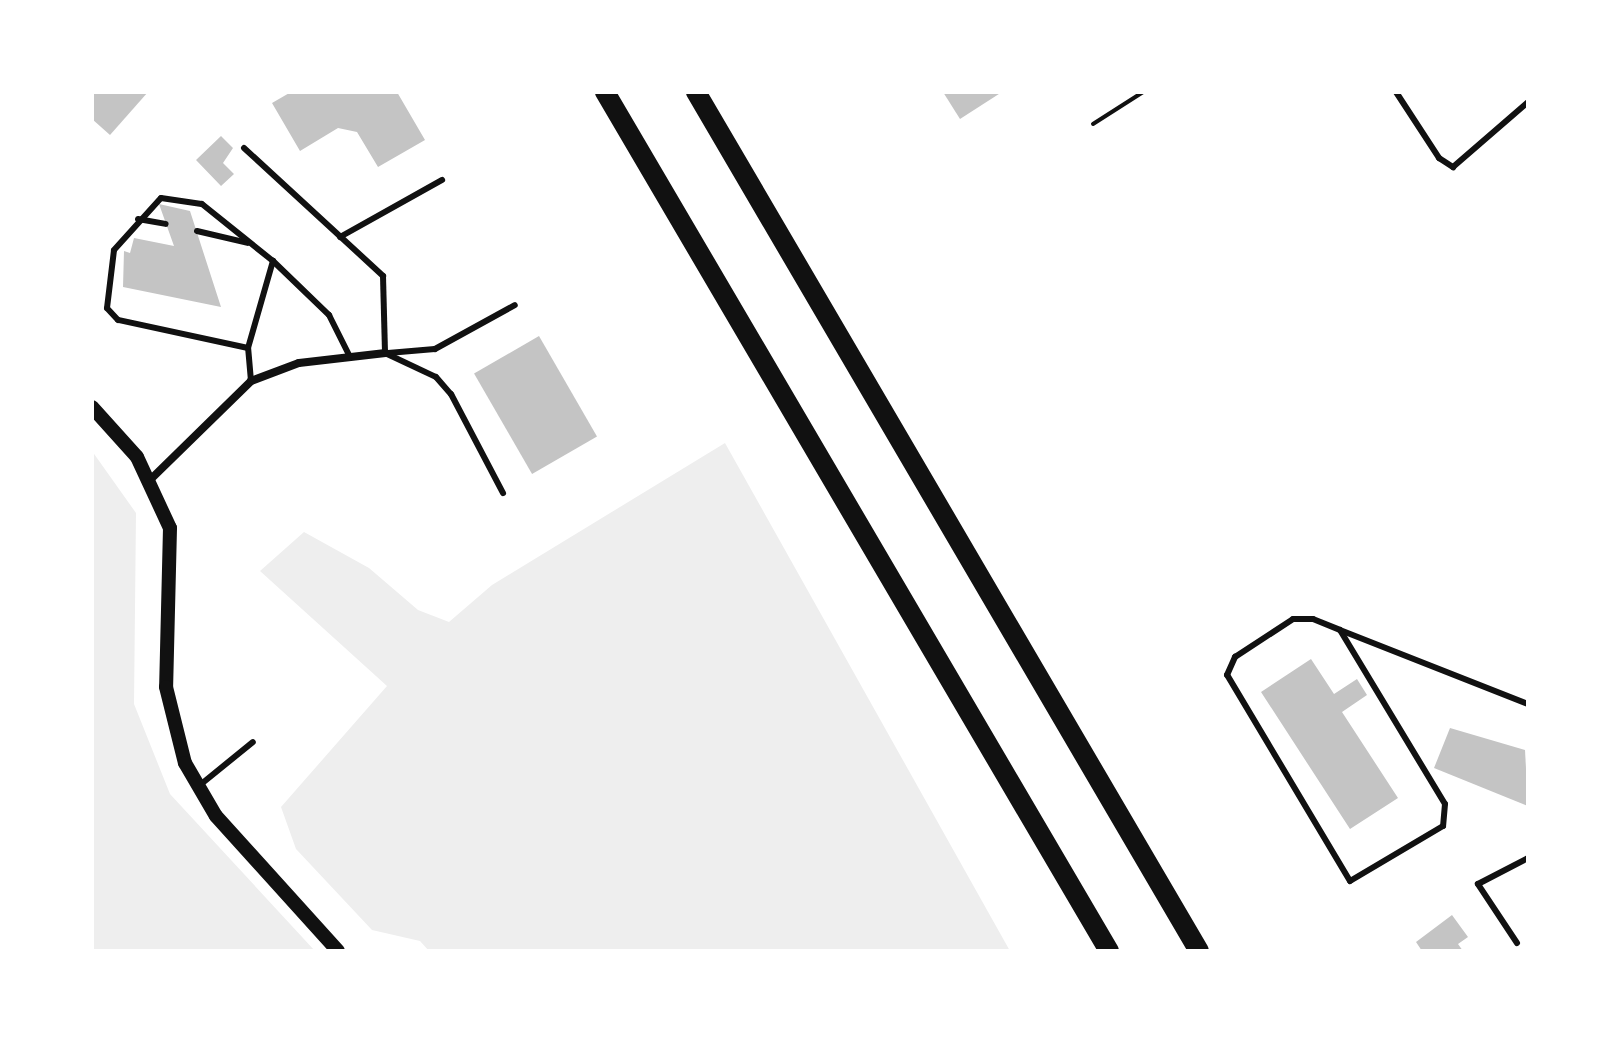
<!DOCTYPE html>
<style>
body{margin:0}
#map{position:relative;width:1620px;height:1043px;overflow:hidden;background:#fff;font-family:Montserrat,sans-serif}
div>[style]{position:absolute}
.green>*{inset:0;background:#eee}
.building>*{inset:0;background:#c4c4c4;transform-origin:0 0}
.path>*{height:4px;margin:-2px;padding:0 2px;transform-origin:2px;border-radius:2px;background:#111}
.service>*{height:6px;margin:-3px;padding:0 3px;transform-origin:3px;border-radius:3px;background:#111}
.minor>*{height:8px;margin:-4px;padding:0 4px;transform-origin:4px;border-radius:4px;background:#111}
.tertiary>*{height:14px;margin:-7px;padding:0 7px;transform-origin:7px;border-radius:7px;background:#111}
.motorway>*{height:20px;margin:-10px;padding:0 10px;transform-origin:10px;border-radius:10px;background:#111}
span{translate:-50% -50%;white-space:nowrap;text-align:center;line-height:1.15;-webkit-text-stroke:8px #fff;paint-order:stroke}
.frame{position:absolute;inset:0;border:94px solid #fff;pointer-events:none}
</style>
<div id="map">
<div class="green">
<div style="clip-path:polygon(725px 443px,1010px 951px,429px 951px,420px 941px,372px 930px,296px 849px,281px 807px,387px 686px,260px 571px,304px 532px,369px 568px,418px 610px,449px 622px,492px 585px)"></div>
<div style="clip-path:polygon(92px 451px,136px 513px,134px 704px,170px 794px,315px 951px,92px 951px)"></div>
</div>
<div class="building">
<div style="clip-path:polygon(92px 92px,148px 92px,110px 135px,92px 119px)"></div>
<div style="clip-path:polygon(291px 92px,397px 92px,425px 140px,378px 167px,357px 132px,338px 128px,300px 151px,272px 103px)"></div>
<div style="clip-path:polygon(943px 92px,1002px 92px,960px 119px)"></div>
<div style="clip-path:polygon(221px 136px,233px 148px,223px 163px,234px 174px,221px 186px,196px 160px)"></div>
<div style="clip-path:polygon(159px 204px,190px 211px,221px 307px,123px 287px,124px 251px,130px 253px,134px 238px,174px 246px)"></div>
<div style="left:539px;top:336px;width:116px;height:75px;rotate:60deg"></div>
<div style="clip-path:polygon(1311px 659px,1334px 694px,1357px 679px,1367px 695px,1342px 712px,1398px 798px,1350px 829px,1261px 692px)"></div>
<div style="clip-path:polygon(1450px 728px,1525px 750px,1528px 806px,1434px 768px)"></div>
<div style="clip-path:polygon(1452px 915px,1468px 937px,1458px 944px,1463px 951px,1422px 951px,1416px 942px)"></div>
</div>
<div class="path">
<div style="left:1093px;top:124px;width:59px;rotate:-32.6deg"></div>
</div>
<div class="service">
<div style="left:1396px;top:92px;width:79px;rotate:56.9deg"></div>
<div style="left:1439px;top:158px;width:17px;rotate:33deg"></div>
<div style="left:1453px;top:167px;width:99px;rotate:-40.9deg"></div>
<div style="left:244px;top:148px;width:189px;rotate:42.6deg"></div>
<div style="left:383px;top:276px;width:77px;rotate:88.5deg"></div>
<div style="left:138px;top:219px;width:28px;rotate:10deg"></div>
<div style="left:197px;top:231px;width:52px;rotate:13.2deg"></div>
<div style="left:340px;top:237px;width:117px;rotate:-29.2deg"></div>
<div style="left:248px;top:348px;width:133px;rotate:-167.8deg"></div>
<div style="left:118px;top:320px;width:16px;rotate:-133deg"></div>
<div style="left:107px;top:308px;width:58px;rotate:-83.1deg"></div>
<div style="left:114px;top:250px;width:70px;rotate:-47.9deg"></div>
<div style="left:161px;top:198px;width:41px;rotate:8.3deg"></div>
<div style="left:202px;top:204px;width:91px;rotate:38.8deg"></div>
<div style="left:273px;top:261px;width:78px;rotate:44deg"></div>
<div style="left:329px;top:315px;width:47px;rotate:63.4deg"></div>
<div style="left:385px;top:353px;width:56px;rotate:25.2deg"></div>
<div style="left:436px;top:377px;width:23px;rotate:49deg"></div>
<div style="left:451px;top:394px;width:112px;rotate:62.3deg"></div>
<div style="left:388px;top:353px;width:47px;rotate:-4.9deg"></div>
<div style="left:435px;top:349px;width:91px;rotate:-28.8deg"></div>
<div style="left:251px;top:381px;width:33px;rotate:-95deg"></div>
<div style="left:248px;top:348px;width:91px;rotate:-74deg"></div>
<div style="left:1340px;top:630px;width:203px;rotate:58.9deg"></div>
<div style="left:1445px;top:804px;width:22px;rotate:95deg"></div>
<div style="left:1443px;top:826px;width:108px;rotate:149.4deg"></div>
<div style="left:1350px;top:881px;width:240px;rotate:-120.8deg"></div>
<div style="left:1227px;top:675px;width:20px;rotate:-66deg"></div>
<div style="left:1235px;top:657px;width:69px;rotate:-33.2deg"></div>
<div style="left:1293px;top:619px;width:20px"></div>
<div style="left:1313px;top:619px;width:29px;rotate:22deg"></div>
<div style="left:1340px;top:630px;width:202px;rotate:21.5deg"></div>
<div style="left:200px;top:785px;width:68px;rotate:-39.1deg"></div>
<div style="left:1517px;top:943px;width:71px;rotate:-123.5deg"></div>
<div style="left:1478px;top:884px;width:56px;rotate:-27.5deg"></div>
</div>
<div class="minor">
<div style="left:151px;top:479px;width:140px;rotate:-44.4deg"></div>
<div style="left:251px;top:381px;width:51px;rotate:-20.6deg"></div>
<div style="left:299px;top:363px;width:87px;rotate:-6.6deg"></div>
</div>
<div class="tertiary">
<div style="left:92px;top:407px;width:67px;rotate:48deg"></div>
<div style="left:137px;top:457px;width:78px;rotate:65.1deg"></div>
<div style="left:170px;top:528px;width:159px;rotate:91.4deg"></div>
<div style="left:166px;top:687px;width:78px;rotate:76deg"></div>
<div style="left:185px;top:763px;width:61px;rotate:59.7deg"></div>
<div style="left:216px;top:816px;width:182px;rotate:47.9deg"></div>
</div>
<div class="motorway">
<div style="left:605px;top:92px;width:996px;rotate:59.6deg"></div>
<div style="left:696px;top:92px;width:995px;rotate:59.65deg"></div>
</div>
<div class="frame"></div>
</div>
